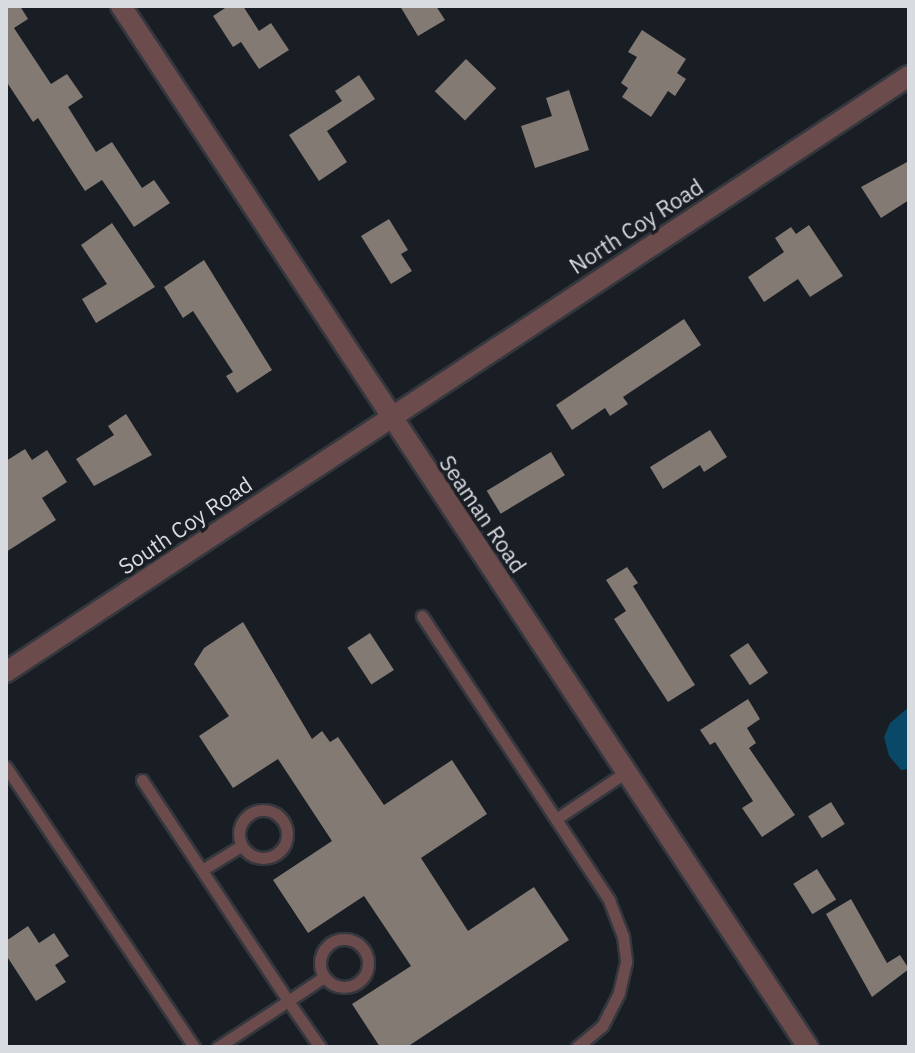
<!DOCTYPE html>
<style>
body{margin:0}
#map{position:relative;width:915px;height:1053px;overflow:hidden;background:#191d24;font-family:"IBM Plex Sans",sans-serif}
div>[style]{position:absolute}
.water>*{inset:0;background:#094866}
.building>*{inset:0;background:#837a73;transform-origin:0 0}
.roads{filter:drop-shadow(2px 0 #34383e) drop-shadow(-2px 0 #34383e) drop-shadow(0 2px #34383e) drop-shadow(0 -2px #34383e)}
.service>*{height:11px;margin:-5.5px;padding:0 5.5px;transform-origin:5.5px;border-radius:5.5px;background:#6b4b4c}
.service>.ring{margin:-5.5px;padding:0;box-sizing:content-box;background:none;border:11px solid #6b4b4c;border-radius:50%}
.tertiary>*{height:20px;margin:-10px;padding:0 10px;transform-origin:10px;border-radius:10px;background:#6b4b4c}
span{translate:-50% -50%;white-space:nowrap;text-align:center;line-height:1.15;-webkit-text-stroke:7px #191d24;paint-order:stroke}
.street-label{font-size:22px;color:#d8dbe0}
.frame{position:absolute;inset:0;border:8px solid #d8dbe0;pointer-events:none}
</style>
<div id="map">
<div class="water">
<div style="clip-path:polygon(909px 707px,909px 769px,901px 770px,889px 756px,884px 737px,890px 723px)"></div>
</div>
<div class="building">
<div style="clip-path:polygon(6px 6px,20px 6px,28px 19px,14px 28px,51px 84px,67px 74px,83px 97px,68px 107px,96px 152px,112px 142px,142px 188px,154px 180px,170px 203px,134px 227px,102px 180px,85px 191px,38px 118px,33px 122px,6px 81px)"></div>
<div style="clip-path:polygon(228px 6px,243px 6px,259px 31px,271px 23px,289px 50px,259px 69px,241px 42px,233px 47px,213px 16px)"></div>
<div style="clip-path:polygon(400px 6px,436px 6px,445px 20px,418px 36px)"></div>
<div style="clip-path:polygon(642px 30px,686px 59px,677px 73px,686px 79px,675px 96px,668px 91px,651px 117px,622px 97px,628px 88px,621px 83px,637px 57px,628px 52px)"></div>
<div style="left:466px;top:59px;width:42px;height:45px;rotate:44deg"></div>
<div style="clip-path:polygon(359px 75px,375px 99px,327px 131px,347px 162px,319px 181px,289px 135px,342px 101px,335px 91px)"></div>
<div style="clip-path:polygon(569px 90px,589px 150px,535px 168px,521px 126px,552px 116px,546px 98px)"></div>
<div style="clip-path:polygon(909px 161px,909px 200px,881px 218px,861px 187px)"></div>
<div style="clip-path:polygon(389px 219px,408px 250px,401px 254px,412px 271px,391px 284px,361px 236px)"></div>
<div style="clip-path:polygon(112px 223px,155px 287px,96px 323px,82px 299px,107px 284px,81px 245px)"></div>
<div style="clip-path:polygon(809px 225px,843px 276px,810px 297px,798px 279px,764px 302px,748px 277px,784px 252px,775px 238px,791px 227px,796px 234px)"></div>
<div style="clip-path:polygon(204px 260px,272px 370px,237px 393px,226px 376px,233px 372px,193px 311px,183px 318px,164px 287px)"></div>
<div style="clip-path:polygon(684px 319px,701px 345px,623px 397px,628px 404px,610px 416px,605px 408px,572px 430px,556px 405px)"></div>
<div style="clip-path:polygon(126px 414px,152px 455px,94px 486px,76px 459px,114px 435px,108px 426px)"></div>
<div style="clip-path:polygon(710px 430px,727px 457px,704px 472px,700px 465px,663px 489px,650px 467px)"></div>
<div style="clip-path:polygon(25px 449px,32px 460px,47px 450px,67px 482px,42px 498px,56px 520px,6px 552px,6px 461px)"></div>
<div style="left:551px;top:452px;width:27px;height:75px;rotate:59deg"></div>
<div style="clip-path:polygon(627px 567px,638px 583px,633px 586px,695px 685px,668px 702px,614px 619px,626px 611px,606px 580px)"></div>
<div style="clip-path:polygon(243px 622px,312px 739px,322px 731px,330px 742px,338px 737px,384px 805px,452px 760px,487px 814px,421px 858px,468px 931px,534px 887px,569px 940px,407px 1047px,380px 1047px,352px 1004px,411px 966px,364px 896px,308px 933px,273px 880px,332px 841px,278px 759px,233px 788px,199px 736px,229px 716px,194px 664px,204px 648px)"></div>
<div style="left:370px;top:633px;width:44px;height:27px;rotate:57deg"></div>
<div style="left:748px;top:643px;width:36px;height:22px;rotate:56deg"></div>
<div style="clip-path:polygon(748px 699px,760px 719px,747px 728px,756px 743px,749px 748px,795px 815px,762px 837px,742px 808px,753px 801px,715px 742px,710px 745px,700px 730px)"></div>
<div style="left:831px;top:802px;width:26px;height:27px;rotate:58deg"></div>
<div style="left:817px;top:869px;width:36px;height:28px;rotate:58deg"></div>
<div style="clip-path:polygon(851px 899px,887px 963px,900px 955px,909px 969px,872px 997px,826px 914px)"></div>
<div style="clip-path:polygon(28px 926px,39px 943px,54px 933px,69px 956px,55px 965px,66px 982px,36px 1001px,6px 955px,6px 941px)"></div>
</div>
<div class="roads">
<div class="service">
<div style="left:422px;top:616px;width:340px;rotate:56.6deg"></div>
<div style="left:609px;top:900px;width:39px;rotate:69deg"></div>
<div style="left:623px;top:936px;width:26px;rotate:83deg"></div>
<div style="left:626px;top:962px;width:32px;rotate:103deg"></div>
<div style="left:619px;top:993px;width:37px;rotate:117deg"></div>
<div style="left:602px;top:1026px;width:33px;rotate:140deg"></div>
<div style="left:6px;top:767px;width:337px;rotate:56.1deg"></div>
<div style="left:142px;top:780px;width:265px;rotate:56.5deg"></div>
<div style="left:288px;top:1001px;width:84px;rotate:146.7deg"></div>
<div class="ring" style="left:239px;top:810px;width:37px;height:37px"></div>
<div style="left:556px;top:819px;width:84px;rotate:-33.9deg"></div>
<div style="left:202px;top:870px;width:46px;rotate:-31.6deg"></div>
<div class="ring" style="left:320px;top:939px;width:37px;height:37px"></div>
<div style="left:320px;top:1047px;width:56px;rotate:-124.8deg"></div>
<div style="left:288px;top:1001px;width:43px;rotate:-33.7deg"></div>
</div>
<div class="tertiary">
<div style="left:121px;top:6px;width:1247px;rotate:56.58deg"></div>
<div style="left:6px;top:672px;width:1082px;rotate:-33.43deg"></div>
</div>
</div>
<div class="street-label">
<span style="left:636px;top:226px;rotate:-33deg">North Coy Road</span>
<span style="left:483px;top:514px;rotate:56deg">Seaman Road</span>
<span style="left:185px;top:525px;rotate:-34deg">South Coy Road</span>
</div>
<div class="frame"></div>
</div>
